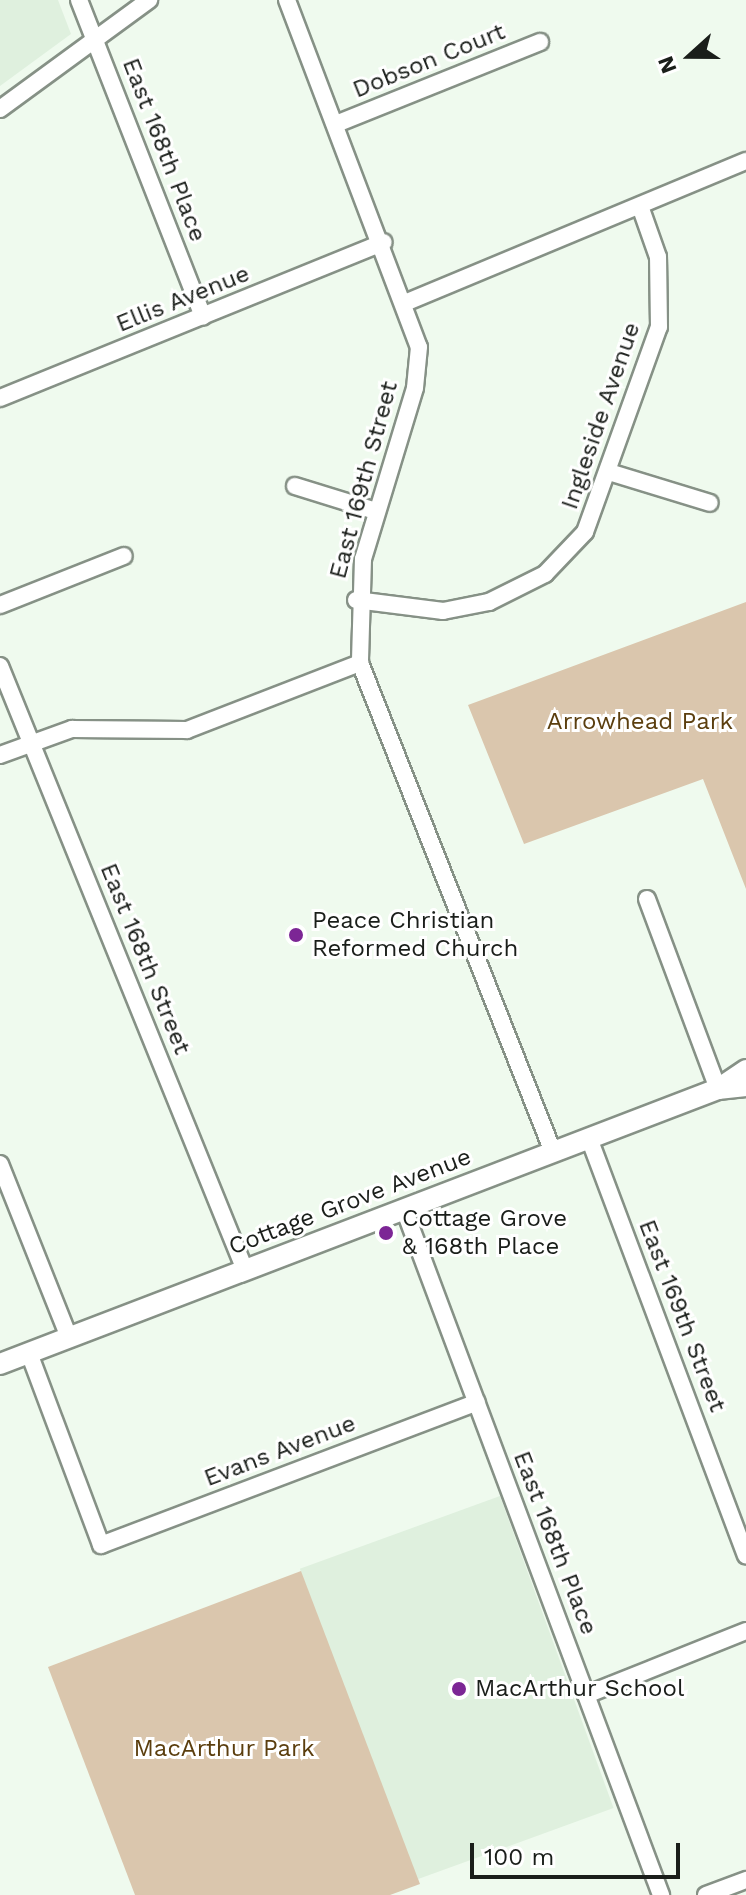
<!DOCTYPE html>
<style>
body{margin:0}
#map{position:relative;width:746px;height:1895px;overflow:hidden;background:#effaee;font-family:"Work Sans",sans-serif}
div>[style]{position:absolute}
.built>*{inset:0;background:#dff0de;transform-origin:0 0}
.green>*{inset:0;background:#dac6ad}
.roads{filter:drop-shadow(2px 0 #869186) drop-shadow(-2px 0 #869186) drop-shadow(0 2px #869186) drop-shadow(0 -2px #869186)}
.minor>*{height:16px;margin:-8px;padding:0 8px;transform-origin:8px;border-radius:8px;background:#fff}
.tertiary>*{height:20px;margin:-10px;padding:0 10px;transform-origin:10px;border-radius:10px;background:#fff}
.dots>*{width:22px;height:22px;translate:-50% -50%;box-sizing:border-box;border:4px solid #fff;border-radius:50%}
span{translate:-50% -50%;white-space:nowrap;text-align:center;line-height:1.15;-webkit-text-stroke:6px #fff;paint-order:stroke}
.street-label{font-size:24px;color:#1a1e1a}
.park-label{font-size:24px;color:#5b3e0e}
.poi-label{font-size:24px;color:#1a1e1a}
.left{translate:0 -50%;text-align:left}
.north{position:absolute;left:650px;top:16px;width:80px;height:80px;-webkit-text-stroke:6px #fff;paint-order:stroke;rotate:249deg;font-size:22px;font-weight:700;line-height:32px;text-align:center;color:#1a1e1a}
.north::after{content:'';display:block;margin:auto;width:28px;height:36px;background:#1a1e1a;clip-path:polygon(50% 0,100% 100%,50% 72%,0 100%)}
.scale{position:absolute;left:470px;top:1843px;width:210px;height:36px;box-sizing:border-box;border:4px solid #1a1e1a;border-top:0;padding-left:10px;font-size:24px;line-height:28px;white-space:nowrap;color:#1a1e1a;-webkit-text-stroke:6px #fff;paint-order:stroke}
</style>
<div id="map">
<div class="built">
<div style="clip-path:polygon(0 0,58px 0,71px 34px,0 86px)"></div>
<div style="left:500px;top:1496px;width:332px;height:213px;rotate:70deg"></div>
</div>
<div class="green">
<div style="clip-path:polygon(746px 602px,746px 889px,703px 779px,524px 844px,468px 705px)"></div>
<div style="clip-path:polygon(301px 1571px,420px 1884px,390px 1895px,135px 1895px,48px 1667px)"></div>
</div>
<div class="roads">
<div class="minor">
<div style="left:79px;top:0;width:340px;rotate:68.6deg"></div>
<div style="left:287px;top:0;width:371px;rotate:69.2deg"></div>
<div style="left:419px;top:347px;width:41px;rotate:95.6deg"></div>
<div style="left:415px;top:388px;width:179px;rotate:106.9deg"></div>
<div style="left:363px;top:559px;width:104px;rotate:91.7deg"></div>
<div style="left:360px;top:663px;width:526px;rotate:68.46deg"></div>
<div style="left:0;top:109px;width:185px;rotate:-36.2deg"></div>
<div style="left:336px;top:124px;width:220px;rotate:-21.9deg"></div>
<div style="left:407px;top:302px;width:367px;rotate:-22.6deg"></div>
<div style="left:0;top:398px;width:414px;rotate:-22.1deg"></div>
<div style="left:612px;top:473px;width:102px;rotate:17deg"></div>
<div style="left:295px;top:486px;width:85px;rotate:17.2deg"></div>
<div style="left:356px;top:600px;width:88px;rotate:7.2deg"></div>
<div style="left:443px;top:611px;width:47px;rotate:-11.1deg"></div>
<div style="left:489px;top:602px;width:63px;rotate:-26.6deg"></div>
<div style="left:545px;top:574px;width:58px;rotate:-46.4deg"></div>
<div style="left:585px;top:532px;width:218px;rotate:-70.2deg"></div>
<div style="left:659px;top:327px;width:70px;rotate:-90.8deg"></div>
<div style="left:658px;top:257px;width:54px;rotate:-109.4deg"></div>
<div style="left:0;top:605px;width:133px;rotate:-21.6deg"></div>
<div style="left:0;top:666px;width:652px;rotate:67.92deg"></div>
<div style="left:0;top:755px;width:77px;rotate:-19.9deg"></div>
<div style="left:72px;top:729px;width:115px;rotate:0.5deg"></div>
<div style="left:187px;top:730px;width:186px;rotate:-21.2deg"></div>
<div style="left:647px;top:899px;width:203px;rotate:69.5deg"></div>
<div style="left:589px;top:1138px;width:446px;rotate:69.4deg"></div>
<div style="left:0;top:1164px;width:186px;rotate:68.3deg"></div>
<div style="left:404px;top:1209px;width:733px;rotate:69.46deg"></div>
<div style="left:29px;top:1353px;width:205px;rotate:69.4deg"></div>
<div style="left:101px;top:1545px;width:402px;rotate:-20.8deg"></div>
<div style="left:586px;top:1695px;width:172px;rotate:-21.8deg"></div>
<div style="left:706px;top:1895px;width:43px;rotate:-20.6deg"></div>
</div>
<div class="tertiary">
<div style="left:718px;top:1089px;width:34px;rotate:-34deg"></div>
<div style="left:0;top:1364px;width:769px;rotate:-20.96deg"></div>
<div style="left:718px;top:1089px;width:28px;rotate:-6deg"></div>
</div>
</div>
<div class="dots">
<div style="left:296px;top:935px;background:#7c2695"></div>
<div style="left:386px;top:1233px;background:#7c2695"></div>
<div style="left:459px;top:1689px;background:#7c2695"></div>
</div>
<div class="street-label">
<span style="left:429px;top:61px;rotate:-22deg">Dobson Court</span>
<span style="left:164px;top:150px;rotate:69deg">East 168th Place</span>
<span style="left:183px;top:299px;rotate:-22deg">Ellis Avenue</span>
<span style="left:601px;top:416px;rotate:-71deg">Ingleside Avenue</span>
<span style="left:364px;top:480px;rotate:-75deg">East 169th Street</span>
<span style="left:145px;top:959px;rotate:68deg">East 168th Street</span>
<span style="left:350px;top:1202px;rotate:-21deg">Cottage Grove Avenue</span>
<span style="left:682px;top:1316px;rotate:69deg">East 169th Street</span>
<span style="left:280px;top:1451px;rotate:-21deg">Evans Avenue</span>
<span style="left:555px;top:1543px;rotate:69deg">East 168th Place</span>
</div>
<div class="park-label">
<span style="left:640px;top:722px">Arrowhead Park</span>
<span style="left:224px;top:1749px">MacArthur Park</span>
</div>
<div class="poi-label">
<span class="left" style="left:312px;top:935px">Peace Christian<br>Reformed Church</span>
<span class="left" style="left:402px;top:1233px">Cottage Grove<br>&amp; 168th Place</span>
<span class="left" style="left:475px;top:1689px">MacArthur School</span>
</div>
<div class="north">N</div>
<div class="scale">100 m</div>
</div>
